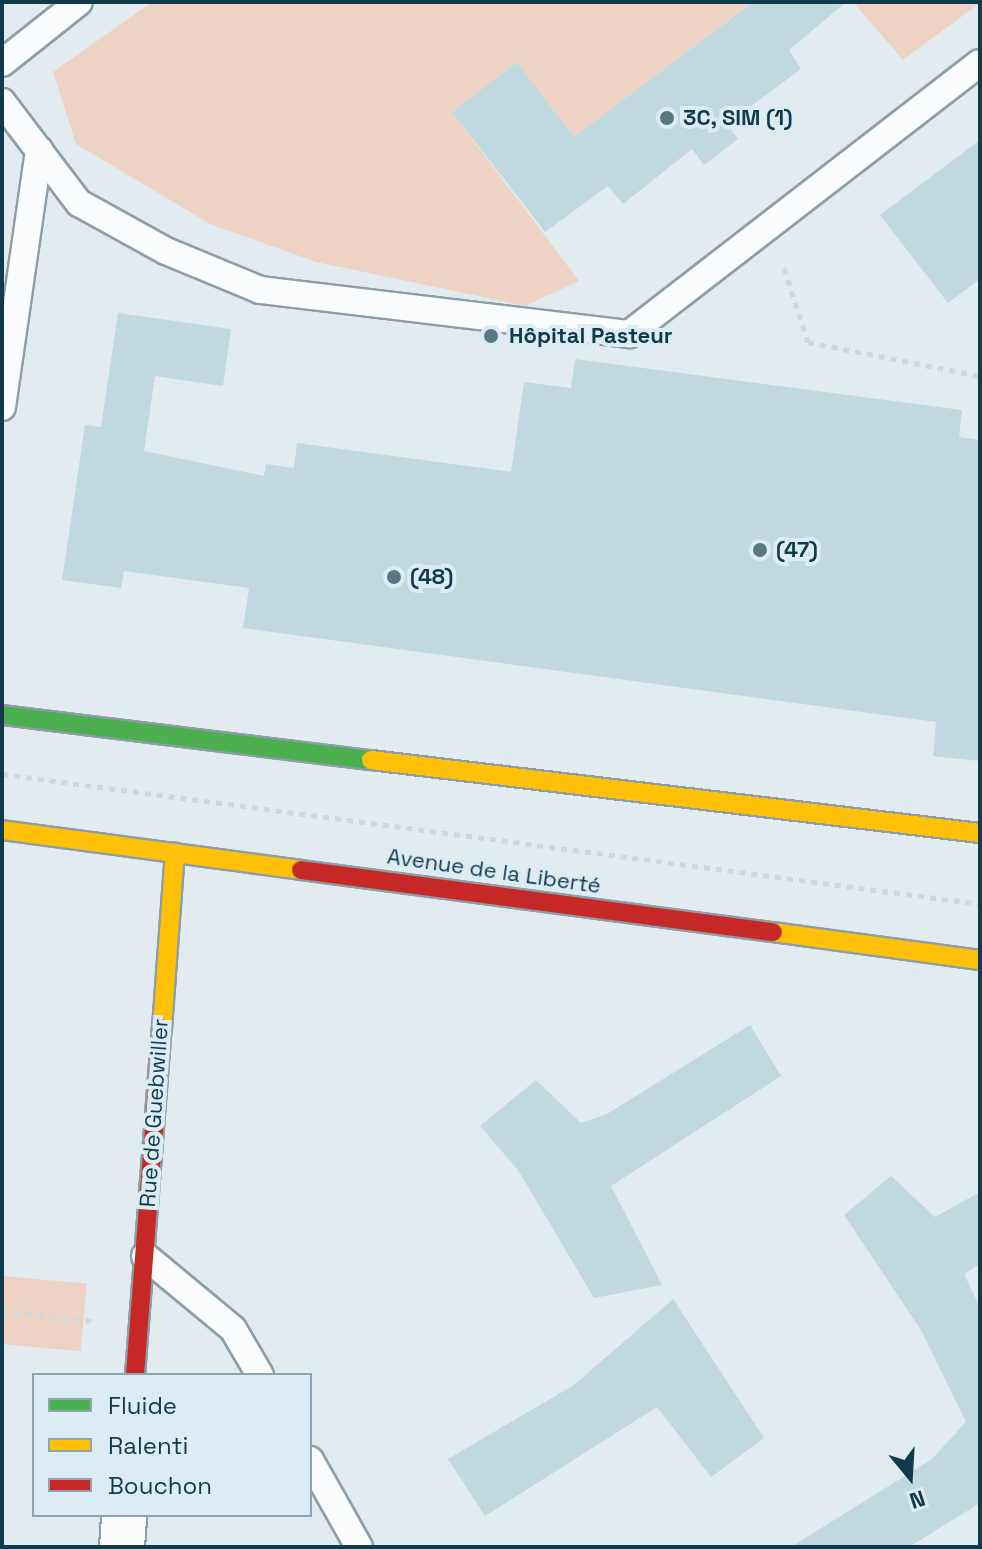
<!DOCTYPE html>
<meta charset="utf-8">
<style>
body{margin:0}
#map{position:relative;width:982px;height:1549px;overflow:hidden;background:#e2ebef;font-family:"Space Grotesk",sans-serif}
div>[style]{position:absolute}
.green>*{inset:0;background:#eed3c5;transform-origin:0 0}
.building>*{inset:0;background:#bfd9de}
.path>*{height:5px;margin-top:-2.5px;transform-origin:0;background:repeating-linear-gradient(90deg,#d2d7d9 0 6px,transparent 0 12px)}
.roads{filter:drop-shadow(2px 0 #8d9fa6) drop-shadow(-2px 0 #8d9fa6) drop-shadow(0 2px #8d9fa6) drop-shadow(0 -2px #8d9fa6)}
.lane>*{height:26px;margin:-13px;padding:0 13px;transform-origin:13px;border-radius:13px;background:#fbfcfd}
.street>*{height:44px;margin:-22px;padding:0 22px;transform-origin:22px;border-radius:22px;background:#fbfcfd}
.fast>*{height:18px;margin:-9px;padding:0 9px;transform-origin:9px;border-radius:9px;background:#4caf50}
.slow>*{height:18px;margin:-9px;padding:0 9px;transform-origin:9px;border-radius:9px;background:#ffc107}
.jam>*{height:18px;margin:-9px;padding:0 9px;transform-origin:9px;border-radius:9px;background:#c62828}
.dots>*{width:22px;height:22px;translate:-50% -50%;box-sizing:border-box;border:4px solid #dcecf5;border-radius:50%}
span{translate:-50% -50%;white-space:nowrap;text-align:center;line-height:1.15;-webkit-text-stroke:8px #dcecf5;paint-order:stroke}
.poi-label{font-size:22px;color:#113a4a;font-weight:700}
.left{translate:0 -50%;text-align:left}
.street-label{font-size:22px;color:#113a4a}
.frame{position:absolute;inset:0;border:4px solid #113a4a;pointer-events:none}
.legend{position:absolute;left:32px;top:1373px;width:280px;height:144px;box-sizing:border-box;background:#dcecf5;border:2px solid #8ba5b1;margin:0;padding:10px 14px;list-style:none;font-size:24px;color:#113a4a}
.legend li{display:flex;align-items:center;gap:16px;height:40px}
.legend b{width:40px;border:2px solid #8ba5b1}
.north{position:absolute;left:870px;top:1437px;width:80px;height:80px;-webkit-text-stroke:6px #dcecf5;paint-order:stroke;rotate:162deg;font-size:22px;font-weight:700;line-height:32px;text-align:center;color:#113a4a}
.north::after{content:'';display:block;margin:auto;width:28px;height:36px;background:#113a4a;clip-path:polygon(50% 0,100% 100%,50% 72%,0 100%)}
</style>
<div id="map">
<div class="green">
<div style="clip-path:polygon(152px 2px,750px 2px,751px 3px,574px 137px,517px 62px,452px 112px,579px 281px,525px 306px,316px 262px,210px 224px,76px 144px,53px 72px)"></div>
<div style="clip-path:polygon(853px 2px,980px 2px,980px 3px,903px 60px)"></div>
<div style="left:2px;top:1276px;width:85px;height:68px;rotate:5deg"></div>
</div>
<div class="building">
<div style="clip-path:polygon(753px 2px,846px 2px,789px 50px,801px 69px,727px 124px,738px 139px,704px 165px,692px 149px,623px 204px,608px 186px,545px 232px,452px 112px,517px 62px,574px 137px)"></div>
<div style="clip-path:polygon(980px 140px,980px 279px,948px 303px,880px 215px)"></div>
<div style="clip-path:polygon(118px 313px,231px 329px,223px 386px,155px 376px,144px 451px,264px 476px,266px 464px,294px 468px,297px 443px,511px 472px,524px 382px,571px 388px,575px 359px,962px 410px,959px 437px,980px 440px,980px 761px,933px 756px,936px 722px,243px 628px,249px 588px,124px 571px,121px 588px,62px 580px,85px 425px,101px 427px)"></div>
<div style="clip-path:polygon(750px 1025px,781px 1076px,611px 1186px,662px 1285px,594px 1298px,518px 1170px,480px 1126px,536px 1080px,581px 1123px,607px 1114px)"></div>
<div style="clip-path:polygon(891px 1176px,935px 1217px,980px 1192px,980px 1264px,964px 1274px,980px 1308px,980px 1503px,909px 1547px,791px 1547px,932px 1459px,966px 1422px,921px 1330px,844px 1215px)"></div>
<div style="clip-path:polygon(673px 1299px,764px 1438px,711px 1477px,657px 1407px,485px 1516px,448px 1459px,574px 1385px)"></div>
</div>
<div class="path">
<div style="left:784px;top:268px;width:78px;rotate:72deg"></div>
<div style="left:808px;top:342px;width:175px;rotate:11.2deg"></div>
<div style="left:2px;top:774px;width:987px;rotate:7.57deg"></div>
<div style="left:2px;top:1311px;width:93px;rotate:6.2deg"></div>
</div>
<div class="roads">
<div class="lane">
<div style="left:2px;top:63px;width:98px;rotate:-38.4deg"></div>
<div style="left:2px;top:102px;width:127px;rotate:52.7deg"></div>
<div style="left:79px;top:203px;width:99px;rotate:28.9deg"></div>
<div style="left:166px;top:251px;width:102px;rotate:22.5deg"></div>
<div style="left:260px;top:290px;width:372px;rotate:6.8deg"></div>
<div style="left:629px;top:334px;width:443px;rotate:-37.7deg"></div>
<div style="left:2px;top:407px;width:260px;rotate:-81.8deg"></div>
<div style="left:145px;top:1256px;width:114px;rotate:39.7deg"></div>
<div style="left:233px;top:1329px;width:53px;rotate:59.6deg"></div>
<div style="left:310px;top:1460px;width:100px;rotate:60.6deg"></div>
</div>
<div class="street">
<div style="left:122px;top:1547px;width:32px;rotate:-86deg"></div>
</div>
<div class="fast">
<div style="left:2px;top:715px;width:372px;rotate:7deg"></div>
</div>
<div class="slow">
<div style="left:371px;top:760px;width:613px;rotate:6.84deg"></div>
<div style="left:2px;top:830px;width:302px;rotate:7.6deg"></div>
<div style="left:773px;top:932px;width:209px;rotate:7.7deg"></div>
<div style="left:162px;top:1028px;width:176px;rotate:-85.8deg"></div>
</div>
<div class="jam">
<div style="left:301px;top:870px;width:476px;rotate:7.5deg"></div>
<div style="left:135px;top:1375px;width:348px;rotate:-85.6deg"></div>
</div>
</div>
<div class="dots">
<div style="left:667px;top:118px;background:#5a7884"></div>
<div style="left:491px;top:336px;background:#5a7884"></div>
<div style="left:760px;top:550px;background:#5a7884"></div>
<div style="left:394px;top:577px;background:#5a7884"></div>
</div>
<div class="poi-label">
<span class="left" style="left:683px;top:118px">3C, SIM (1)</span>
<span class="left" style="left:509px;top:336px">Hôpital Pasteur</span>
<span class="left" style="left:776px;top:550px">(47)</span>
<span class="left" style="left:410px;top:577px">(48)</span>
</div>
<div class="street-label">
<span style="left:494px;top:871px;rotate:8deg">Avenue de la Liberté</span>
<span style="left:154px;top:1113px;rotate:-86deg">Rue de Guebwiller</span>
</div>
<div class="frame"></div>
<ul class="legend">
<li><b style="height:10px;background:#4caf50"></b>Fluide</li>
<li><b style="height:10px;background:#ffc107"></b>Ralenti</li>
<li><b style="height:10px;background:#c62828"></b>Bouchon</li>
</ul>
<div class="north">N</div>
</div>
